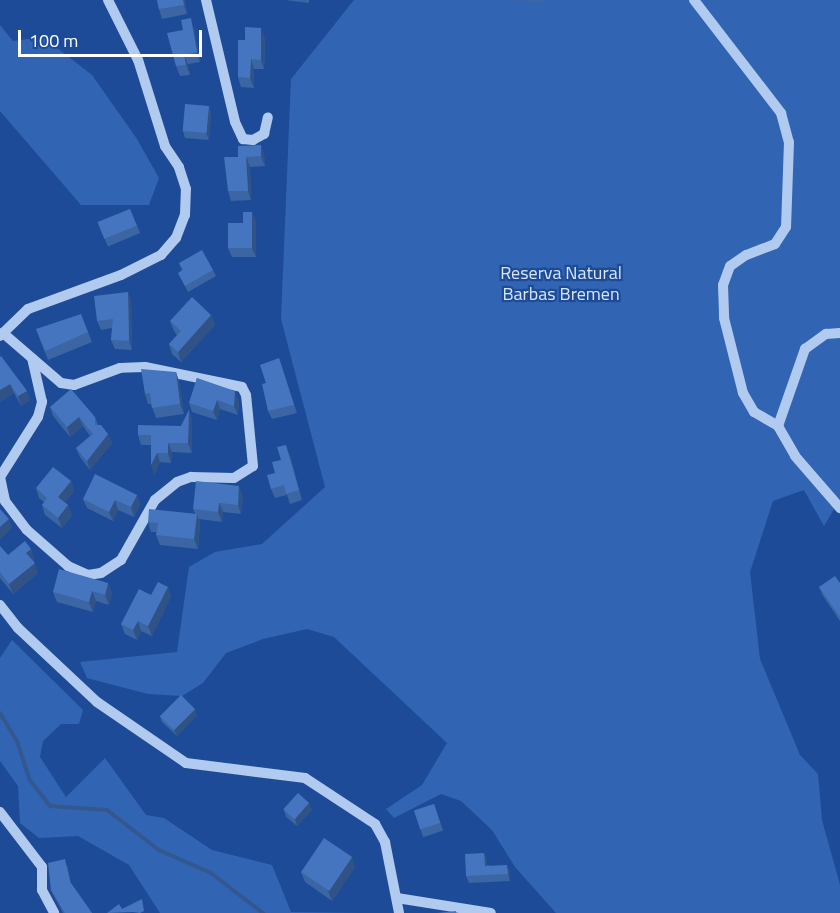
<!DOCTYPE html>
<style>
body{margin:0}
#map{position:relative;width:840px;height:913px;overflow:hidden;background:#1d4b97;font-family:"Titillium Web",sans-serif}
div>[style]{position:absolute}
.green>*{inset:0;background:#3165b4}
.stream>*{height:4px;margin:-2px;padding:0 2px;transform-origin:2px;border-radius:2px;background:#35578f}
.minor>*{height:10px;margin:-5px;padding:0 5px;transform-origin:5px;border-radius:5px;background:#b1caf0}
.wall>*{inset:0;background:#3b65a3;transform-origin:0 0}
.shaded-wall>*{inset:0;background:#305285}
.building>*{inset:0;background:#4575be;transform-origin:0 0}
span{translate:-50% -50%;white-space:nowrap;text-align:center;line-height:1.15;-webkit-text-stroke:4.5px #1d4b97;paint-order:stroke}
.park-label{font-size:18px;color:#d8e6fb}
.scale{position:absolute;left:18px;top:30px;width:184px;height:27px;box-sizing:border-box;border:3px solid #fff;border-top:0;padding-left:8px;font-size:18px;line-height:21px;white-space:nowrap;color:#fff;-webkit-text-stroke:4px #1d4b97;paint-order:stroke}
</style>
<div id="map">
<div class="green">
<div style="clip-path:polygon(354px 0,840px 0,840px 499px,824px 526px,804px 490px,773px 501px,750px 572px,760px 659px,800px 755px,818px 774px,822px 820px,840px 885px,840px 913px,556px 913px,515px 867px,492px 830px,461px 801px,441px 794px,394px 818px,386px 809px,422px 785px,447px 743px,334px 637px,307px 629px,263px 639px,226px 653px,203px 683px,182px 696px,148px 694px,87px 678px,80px 662px,177px 652px,189px 567px,215px 552px,262px 544px,325px 487px,281px 319px,291px 79px)"></div>
<div style="clip-path:polygon(0 25px,13px 41px,43px 37px,92px 75px,137px 139px,159px 178px,149px 205px,81px 205px,0 111px)"></div>
<div style="clip-path:polygon(12px 640px,83px 710px,79px 724px,61px 724px,43px 741px,40px 757px,66px 797px,105px 758px,146px 815px,164px 818px,212px 850px,272px 865px,291px 912px,361px 913px,160px 913px,129px 865px,78px 836px,39px 838px,20px 823px,18px 786px,0 761px,0 658px)"></div>
</div>
<div class="stream">
<div style="left:0;top:713px;width:33px;rotate:59deg"></div>
<div style="left:17px;top:741px;width:40px;rotate:72deg"></div>
<div style="left:29px;top:779px;width:34px;rotate:52deg"></div>
<div style="left:50px;top:806px;width:57px;rotate:4deg"></div>
<div style="left:107px;top:810px;width:66px;rotate:37.6deg"></div>
<div style="left:159px;top:850px;width:57px;rotate:23.9deg"></div>
<div style="left:211px;top:873px;width:66px;rotate:37.6deg"></div>
</div>
<div class="minor">
<div style="left:206px;top:0;width:125px;rotate:76.6deg"></div>
<div style="left:235px;top:122px;width:19px;rotate:65deg"></div>
<div style="left:243px;top:139px;width:10px;rotate:6deg"></div>
<div style="left:253px;top:140px;width:13px;rotate:-29deg"></div>
<div style="left:264px;top:134px;width:17px;rotate:-77deg"></div>
<div style="left:694px;top:0;width:143px;rotate:52.4deg"></div>
<div style="left:781px;top:113px;width:30px;rotate:75deg"></div>
<div style="left:789px;top:142px;width:85px;rotate:92deg"></div>
<div style="left:786px;top:227px;width:20px;rotate:123deg"></div>
<div style="left:775px;top:244px;width:31px;rotate:159deg"></div>
<div style="left:746px;top:255px;width:19px;rotate:145deg"></div>
<div style="left:730px;top:266px;width:20px;rotate:110deg"></div>
<div style="left:723px;top:285px;width:33px;rotate:88deg"></div>
<div style="left:724px;top:318px;width:77px;rotate:75.8deg"></div>
<div style="left:743px;top:393px;width:22px;rotate:60deg"></div>
<div style="left:754px;top:412px;width:28px;rotate:30deg"></div>
<div style="left:778px;top:426px;width:34px;rotate:60deg"></div>
<div style="left:795px;top:456px;width:69px;rotate:49.1deg"></div>
<div style="left:0;top:336px;width:39px;rotate:-44deg"></div>
<div style="left:28px;top:309px;width:99px;rotate:-20.1deg"></div>
<div style="left:121px;top:275px;width:45px;rotate:-26.6deg"></div>
<div style="left:161px;top:255px;width:23px;rotate:-49deg"></div>
<div style="left:176px;top:238px;width:25px;rotate:-69deg"></div>
<div style="left:185px;top:215px;width:26px;rotate:-88deg"></div>
<div style="left:186px;top:189px;width:23px;rotate:-108deg"></div>
<div style="left:179px;top:167px;width:25px;rotate:-124deg"></div>
<div style="left:165px;top:146px;width:90px;rotate:-107.4deg"></div>
<div style="left:138px;top:60px;width:67px;rotate:-116.6deg"></div>
<div style="left:778px;top:426px;width:82px;rotate:-70.7deg"></div>
<div style="left:805px;top:349px;width:26px;rotate:-36deg"></div>
<div style="left:826px;top:334px;width:14px;rotate:-4deg"></div>
<div style="left:0;top:477px;width:25px;rotate:78deg"></div>
<div style="left:5px;top:501px;width:36px;rotate:53deg"></div>
<div style="left:27px;top:530px;width:55px;rotate:41.3deg"></div>
<div style="left:68px;top:566px;width:22px;rotate:24deg"></div>
<div style="left:88px;top:575px;width:13px;rotate:-9deg"></div>
<div style="left:101px;top:573px;width:24px;rotate:-33deg"></div>
<div style="left:121px;top:560px;width:69px;rotate:-60.5deg"></div>
<div style="left:155px;top:500px;width:28px;rotate:-39deg"></div>
<div style="left:177px;top:482px;width:15px;rotate:-20deg"></div>
<div style="left:191px;top:477px;width:43px;rotate:1.3deg"></div>
<div style="left:234px;top:478px;width:22px;rotate:-32deg"></div>
<div style="left:253px;top:466px;width:71px;rotate:-95.6deg"></div>
<div style="left:246px;top:395px;width:9px;rotate:-117deg"></div>
<div style="left:242px;top:387px;width:99px;rotate:-168.3deg"></div>
<div style="left:145px;top:367px;width:25px;rotate:178deg"></div>
<div style="left:120px;top:368px;width:49px;rotate:159.7deg"></div>
<div style="left:74px;top:385px;width:13px;rotate:-171deg"></div>
<div style="left:61px;top:383px;width:77px;rotate:-139.2deg"></div>
<div style="left:0;top:477px;width:71px;rotate:-57.7deg"></div>
<div style="left:38px;top:417px;width:16px;rotate:-75deg"></div>
<div style="left:42px;top:402px;width:45px;rotate:-102.8deg"></div>
<div style="left:0;top:605px;width:29px;rotate:52deg"></div>
<div style="left:18px;top:628px;width:108px;rotate:43.1deg"></div>
<div style="left:97px;top:702px;width:108px;rotate:34.4deg"></div>
<div style="left:186px;top:763px;width:120px;rotate:7.2deg"></div>
<div style="left:305px;top:778px;width:84px;rotate:33.3deg"></div>
<div style="left:375px;top:824px;width:21px;rotate:61deg"></div>
<div style="left:385px;top:842px;width:72px;rotate:78.8deg"></div>
<div style="left:0;top:812px;width:69px;rotate:52.6deg"></div>
<div style="left:42px;top:867px;width:23px;rotate:90deg"></div>
<div style="left:42px;top:890px;width:26px;rotate:62deg"></div>
<div style="left:397px;top:898px;width:95px;rotate:9.1deg"></div>
</div>
<div class="wall">
<div style="clip-path:polygon(157px 0,185px 0,187px 14px,162px 19px,159px 9px)"></div>
<div style="clip-path:polygon(285px 0,309px 0,309px 3px)"></div>
<div style="clip-path:polygon(508px 0,544px 0,544px 3px)"></div>
<div style="clip-path:polygon(194px 28px,200px 62px,188px 64px,190px 75px,180px 76px,176px 66px,183px 30px)"></div>
<div style="clip-path:polygon(265px 38px,264px 69px,254px 69px,254px 88px,241px 87px,238px 77px,245px 40px)"></div>
<div style="clip-path:polygon(209px 106px,211px 113px,209px 140px,185px 138px,183px 131px)"></div>
<div style="clip-path:polygon(261px 145px,264px 155px,265px 166px,250px 167px,251px 200px,231px 201px,228px 191px,238px 157px)"></div>
<div style="left:130px;top:209px;width:26px;height:35px;rotate:67deg"></div>
<div style="clip-path:polygon(252px 212px,256px 222px,256px 257px,232px 257px,228px 248px)"></div>
<div style="clip-path:polygon(179px 263px,213px 270px,216px 276px,188px 292px,178px 273px,182px 270px)"></div>
<div style="clip-path:polygon(128px 292px,131px 301px,132px 350px,115px 349px,111px 340px,112px 328px,101px 330px,97px 321px)"></div>
<div style="clip-path:polygon(211px 315px,215px 325px,181px 362px,172px 354px,169px 344px,177px 335px,174px 331px,170px 321px)"></div>
<div style="clip-path:polygon(36px 329px,88px 332px,92px 342px,48px 360px)"></div>
<div style="clip-path:polygon(0 357px,27px 391px,30px 400px,21px 406px,14px 393px,0 402px)"></div>
<div style="clip-path:polygon(279px 358px,297px 413px,272px 419px,268px 411px,266px 383px)"></div>
<div style="clip-path:polygon(176px 372px,179px 382px,184px 414px,156px 418px,151px 404px,148px 404px,145px 394px)"></div>
<div style="clip-path:polygon(197px 378px,239px 400px,238px 415px,220px 409px,217px 420px,192px 412px,189px 403px)"></div>
<div style="clip-path:polygon(50px 407px,95px 417px,98px 425px,108px 434px,112px 443px,90px 470px,80px 457px,76px 448px,90px 436px,83px 426px,70px 437px,53px 416px)"></div>
<div style="clip-path:polygon(189px 410px,192px 420px,192px 453px,172px 452px,171px 463px,160px 462px,154px 475px,151px 445px,141px 445px,138px 435px,181px 426px)"></div>
<div style="clip-path:polygon(290px 455px,302px 500px,290px 504px,287px 495px,275px 498px,271px 489px,275px 473px,281px 460px)"></div>
<div style="clip-path:polygon(71px 481px,74px 491px,65px 502px,68px 505px,72px 515px,62px 528px,45px 515px,42px 505px,44px 502px,39px 498px,36px 488px)"></div>
<div style="clip-path:polygon(137px 495px,140px 504px,134px 517px,118px 510px,113px 521px,87px 508px,83px 499px)"></div>
<div style="clip-path:polygon(243px 495px,241px 514px,223px 512px,222px 522px,199px 519px,200px 524px,198px 549px,160px 545px,156px 535px,157px 532px,151px 532px,148px 522px,195px 514px,193px 509px)"></div>
<div style="clip-path:polygon(0 546px,8px 555px,31px 549px,34px 559px,32px 560px,38px 573px,13px 594px,0 578px)"></div>
<div style="clip-path:polygon(108px 583px,112px 593px,109px 605px,96px 601px,93px 612px,57px 602px,53px 592px)"></div>
<div style="clip-path:polygon(840px 583px,840px 621px,823px 596px,819px 587px)"></div>
<div style="clip-path:polygon(151px 595px,171px 596px,152px 636px,141px 631px,137px 640px,125px 634px,121px 624px)"></div>
<div style="clip-path:polygon(197px 715px,177px 736px,162px 722px,160px 716px)"></div>
<div style="left:434px;top:804px;width:28px;height:21px;rotate:71deg"></div>
<div style="clip-path:polygon(284px 810px,312px 810px,297px 826px,286px 817px)"></div>
<div style="clip-path:polygon(484px 853px,487px 860px,487px 865px,510px 871px,510px 881px,469px 883px,466px 876px)"></div>
<div style="clip-path:polygon(67px 865px,71px 883px,92px 913px,63px 913px,54px 896px,51px 890px)"></div>
<div style="clip-path:polygon(355px 867px,332px 901px,305px 882px,301px 872px)"></div>
</div>
<div class="shaded-wall">
<div style="clip-path:polygon(183px 0,185px 0,187px 14px,184px 5px)"></div>
<div style="clip-path:polygon(191px 18px,194px 28px,200px 62px,197px 52px)"></div>
<div style="clip-path:polygon(261px 28px,265px 38px,264px 69px,261px 60px)"></div>
<div style="clip-path:polygon(184px 55px,188px 64px,190px 75px,186px 65px)"></div>
<div style="clip-path:polygon(251px 59px,254px 69px,254px 88px,250px 78px)"></div>
<div style="clip-path:polygon(209px 106px,211px 113px,209px 140px,206px 133px)"></div>
<div style="clip-path:polygon(261px 145px,264px 155px,265px 166px,261px 156px)"></div>
<div style="clip-path:polygon(246px 157px,250px 167px,251px 200px,248px 191px)"></div>
<div style="clip-path:polygon(252px 212px,256px 222px,256px 257px,252px 248px)"></div>
<div style="clip-path:polygon(128px 292px,131px 301px,132px 350px,129px 341px)"></div>
<div style="clip-path:polygon(211px 315px,215px 325px,181px 362px,178px 352px)"></div>
<div style="clip-path:polygon(176px 372px,179px 382px,184px 414px,180px 404px)"></div>
<div style="clip-path:polygon(10px 384px,14px 393px,0 402px,0 390px)"></div>
<div style="clip-path:polygon(27px 391px,30px 400px,21px 406px,18px 396px)"></div>
<div style="clip-path:polygon(235px 391px,239px 400px,238px 415px,234px 406px)"></div>
<div style="clip-path:polygon(217px 400px,220px 409px,217px 420px,213px 411px)"></div>
<div style="clip-path:polygon(189px 410px,192px 420px,192px 453px,188px 443px)"></div>
<div style="clip-path:polygon(79px 417px,83px 426px,70px 437px,67px 427px)"></div>
<div style="clip-path:polygon(108px 434px,112px 443px,90px 470px,87px 461px)"></div>
<div style="clip-path:polygon(168px 443px,172px 452px,171px 463px,168px 453px)"></div>
<div style="clip-path:polygon(286px 445px,290px 455px,302px 500px,299px 490px)"></div>
<div style="clip-path:polygon(157px 453px,160px 462px,154px 475px,151px 465px)"></div>
<div style="clip-path:polygon(71px 481px,74px 491px,62px 507px,58px 497px)"></div>
<div style="clip-path:polygon(239px 486px,243px 495px,241px 514px,238px 505px)"></div>
<div style="clip-path:polygon(137px 495px,140px 504px,134px 517px,131px 507px)"></div>
<div style="clip-path:polygon(115px 500px,118px 510px,113px 521px,109px 512px)"></div>
<div style="clip-path:polygon(219px 503px,223px 512px,222px 522px,218px 512px)"></div>
<div style="clip-path:polygon(68px 505px,72px 515px,62px 528px,58px 518px)"></div>
<div style="clip-path:polygon(197px 514px,200px 524px,198px 549px,194px 539px)"></div>
<div style="clip-path:polygon(9px 519px,12px 528px,0 540px,0 527px)"></div>
<div style="clip-path:polygon(31px 549px,34px 559px,30px 563px,26px 553px)"></div>
<div style="clip-path:polygon(35px 563px,38px 573px,13px 594px,9px 584px)"></div>
<div style="clip-path:polygon(108px 583px,112px 593px,109px 605px,105px 595px)"></div>
<div style="clip-path:polygon(168px 587px,171px 596px,152px 636px,148px 626px)"></div>
<div style="clip-path:polygon(92px 591px,96px 601px,93px 612px,89px 602px)"></div>
<div style="clip-path:polygon(138px 621px,141px 631px,137px 640px,133px 630px)"></div>
<div style="clip-path:polygon(195px 709px,197px 715px,177px 736px,174px 730px)"></div>
<div style="clip-path:polygon(309px 803px,312px 810px,297px 826px,295px 819px)"></div>
<div style="clip-path:polygon(484px 853px,487px 860px,487px 872px,485px 866px)"></div>
<div style="clip-path:polygon(352px 857px,355px 867px,332px 901px,328px 891px)"></div>
<div style="clip-path:polygon(507px 865px,510px 871px,510px 881px,508px 874px)"></div>
</div>
<div class="building">
<div style="clip-path:polygon(157px 0,183px 0,184px 5px,159px 9px)"></div>
<div style="clip-path:polygon(191px 18px,197px 52px,184px 55px,186px 65px,176px 66px,167px 33px,183px 30px,181px 20px)"></div>
<div style="clip-path:polygon(245px 27px,261px 28px,261px 60px,251px 59px,250px 78px,238px 77px,238px 40px,245px 40px)"></div>
<div style="left:185px;top:104px;width:24px;height:27px;rotate:5deg"></div>
<div style="clip-path:polygon(261px 145px,261px 156px,246px 157px,248px 191px,228px 191px,224px 157px,238px 157px,238px 146px)"></div>
<div style="left:130px;top:209px;width:18px;height:35px;rotate:68deg"></div>
<div style="clip-path:polygon(243px 212px,252px 212px,252px 248px,228px 248px,228px 223px,243px 223px)"></div>
<div style="clip-path:polygon(202px 250px,213px 270px,185px 286px,178px 273px,183px 270px,179px 263px)"></div>
<div style="clip-path:polygon(128px 292px,129px 341px,111px 340px,113px 319px,97px 321px,94px 296px)"></div>
<div style="clip-path:polygon(192px 297px,211px 315px,178px 352px,169px 344px,181px 331px,170px 321px)"></div>
<div style="clip-path:polygon(81px 314px,88px 332px,45px 351px,36px 329px)"></div>
<div style="clip-path:polygon(1px 356px,27px 391px,18px 396px,10px 384px,0 390px,0 357px)"></div>
<div style="clip-path:polygon(279px 358px,294px 405px,268px 411px,262px 384px,266px 383px,260px 365px)"></div>
<div style="clip-path:polygon(141px 369px,176px 372px,180px 404px,152px 408px,150px 393px,145px 394px)"></div>
<div style="clip-path:polygon(197px 378px,235px 391px,234px 406px,217px 400px,213px 411px,189px 403px)"></div>
<div style="clip-path:polygon(71px 389px,95px 417px,95px 425px,101px 425px,108px 434px,87px 461px,76px 448px,93px 434px,79px 417px,67px 427px,50px 407px)"></div>
<div style="clip-path:polygon(189px 410px,188px 443px,168px 443px,168px 453px,157px 453px,151px 465px,151px 435px,138px 435px,138px 425px,181px 426px)"></div>
<div style="clip-path:polygon(286px 445px,299px 490px,286px 494px,284px 485px,271px 489px,267px 475px,275px 473px,272px 462px,281px 460px,277px 447px)"></div>
<div style="clip-path:polygon(53px 467px,71px 481px,58px 497px,68px 505px,58px 518px,42px 505px,47px 498px,36px 488px)"></div>
<div style="clip-path:polygon(95px 474px,137px 495px,131px 507px,115px 500px,109px 512px,83px 499px)"></div>
<div style="clip-path:polygon(196px 481px,239px 486px,238px 505px,219px 503px,218px 512px,193px 509px)"></div>
<div style="clip-path:polygon(0 509px,9px 519px,0 527px)"></div>
<div style="clip-path:polygon(149px 509px,197px 514px,194px 539px,156px 535px,158px 523px,148px 522px)"></div>
<div style="clip-path:polygon(25px 541px,31px 549px,26px 553px,35px 563px,9px 584px,0 572px,0 546px,8px 555px)"></div>
<div style="clip-path:polygon(59px 569px,108px 583px,105px 595px,92px 591px,89px 602px,53px 592px)"></div>
<div style="clip-path:polygon(835px 576px,840px 583px,840px 617px,819px 587px)"></div>
<div style="clip-path:polygon(158px 582px,168px 587px,148px 626px,138px 621px,133px 630px,121px 624px,139px 589px,151px 595px)"></div>
<div style="left:181px;top:695px;width:20px;height:30px;rotate:45deg"></div>
<div style="left:298px;top:793px;width:15px;height:22px;rotate:42deg"></div>
<div style="left:434px;top:804px;width:20px;height:21px;rotate:72deg"></div>
<div style="left:324px;top:838px;width:34px;height:41px;rotate:34deg"></div>
<div style="clip-path:polygon(484px 853px,485px 866px,507px 865px,508px 874px,466px 876px,465px 854px)"></div>
<div style="clip-path:polygon(65px 859px,70px 882px,92px 913px,65px 913px,51px 890px,48px 863px)"></div>
<div style="clip-path:polygon(142px 899px,144px 911px,140px 913px,133px 912px,107px 913px,119px 904px,122px 909px)"></div>
<div style="clip-path:polygon(456px 911px,456px 913px,437px 913px)"></div>
</div>
<div class="park-label">
<span style="left:561px;top:284px">Reserva Natural<br>Barbas Bremen</span>
</div>
<div class="scale">100 m</div>
</div>
